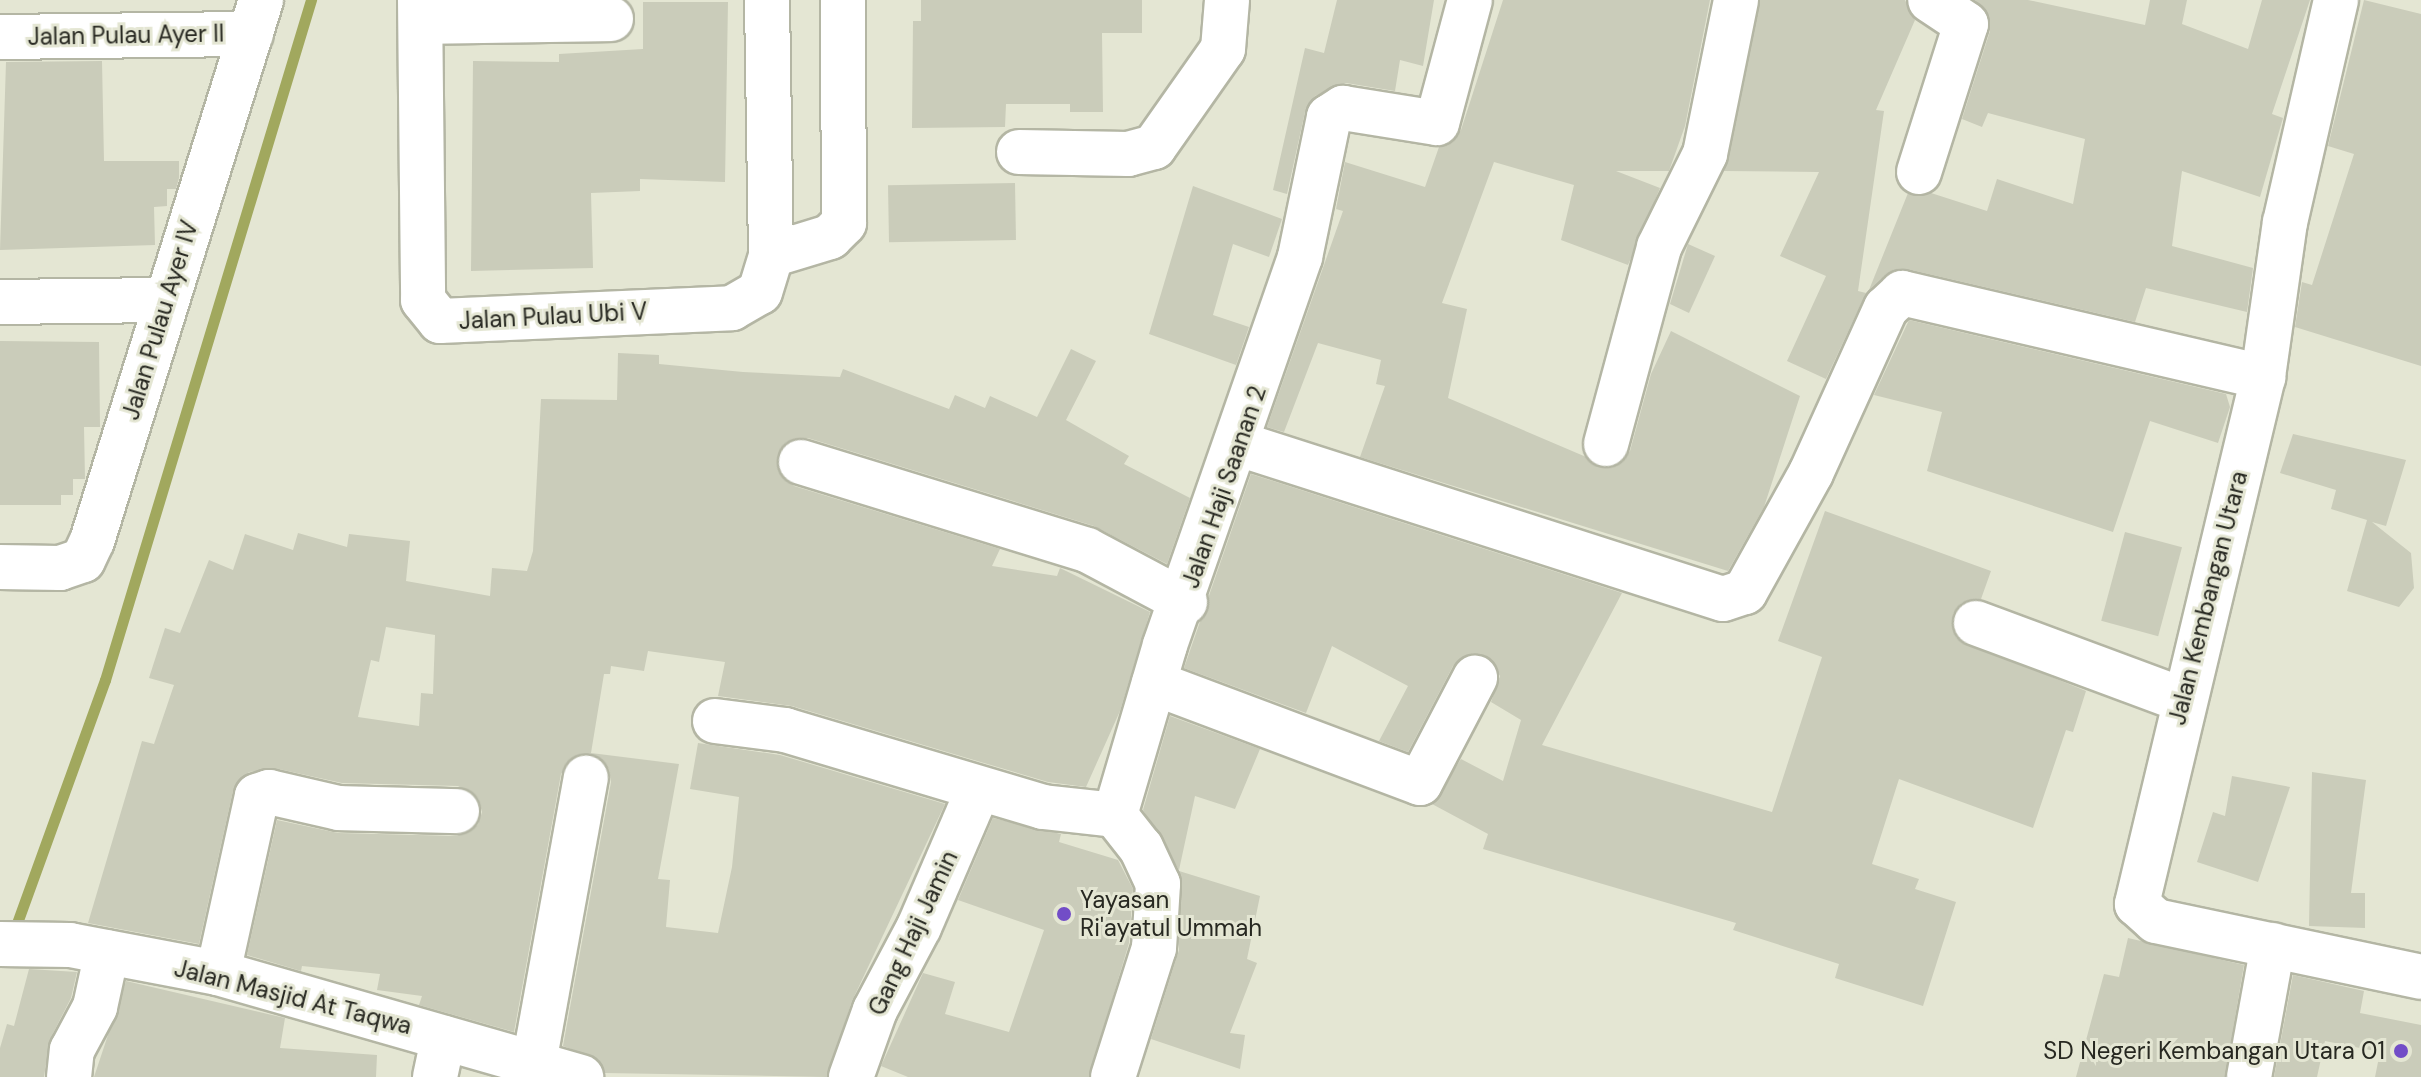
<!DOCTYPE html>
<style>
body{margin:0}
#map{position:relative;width:2421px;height:1077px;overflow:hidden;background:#e4e6d3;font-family:"DM Sans",sans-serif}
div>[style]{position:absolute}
.stream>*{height:11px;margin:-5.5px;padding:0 5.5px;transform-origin:5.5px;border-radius:5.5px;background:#a1a85e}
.building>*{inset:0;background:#caccba;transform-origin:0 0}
.roads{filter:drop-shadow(2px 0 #b4b6a4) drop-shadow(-2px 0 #b4b6a4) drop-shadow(0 2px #b4b6a4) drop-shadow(0 -2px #b4b6a4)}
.minor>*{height:44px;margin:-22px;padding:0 22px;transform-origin:22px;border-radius:22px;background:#fff}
.dots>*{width:22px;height:22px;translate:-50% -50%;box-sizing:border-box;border:4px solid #e4e6d3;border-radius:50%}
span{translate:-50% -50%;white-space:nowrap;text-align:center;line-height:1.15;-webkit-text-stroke:6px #e4e6d3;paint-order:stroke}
.street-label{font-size:24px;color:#272821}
.poi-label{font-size:24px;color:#272821}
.left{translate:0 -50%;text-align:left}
.right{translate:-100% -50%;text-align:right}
</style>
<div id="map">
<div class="stream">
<div style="left:13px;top:934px;width:270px;rotate:-70.1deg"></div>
<div style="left:105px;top:680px;width:711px;rotate:-73.15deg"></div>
</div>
<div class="building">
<div style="clip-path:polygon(921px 0,1142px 0,1142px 33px,1102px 33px,1103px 112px,1070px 112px,1070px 104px,1006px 104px,1005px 127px,912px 128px,913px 21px,921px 21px)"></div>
<div style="clip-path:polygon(1337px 0,1434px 0,1423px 66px,1400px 60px,1395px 91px,1346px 83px,1315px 96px,1305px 112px,1287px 194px,1273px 190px,1305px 48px,1324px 53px)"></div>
<div style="clip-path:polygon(1503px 0,1710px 0,1685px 126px,1669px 171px,1616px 171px,1660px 188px,1628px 265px,1561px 240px,1574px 185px,1494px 162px,1442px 303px,1467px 309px,1448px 398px,1612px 468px,1630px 451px,1651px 374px,1671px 331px,1800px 396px,1764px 507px,1728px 571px,1360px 457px,1385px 386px,1376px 384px,1381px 360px,1318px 343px,1284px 432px,1267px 427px,1343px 211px,1336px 209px,1345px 162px,1425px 187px,1439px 147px,1461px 130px)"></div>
<div style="clip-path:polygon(1760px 0,1905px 0,1915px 20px,1876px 110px,1884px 111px,1858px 291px,1866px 293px,1826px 379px,1787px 361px,1826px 276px,1780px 256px,1819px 172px,1724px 171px)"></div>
<div style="clip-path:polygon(1975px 0,2028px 0,2145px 25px,2150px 0,2187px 0,2182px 24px,2248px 49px,2262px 0,2310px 0,2272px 114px,2283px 118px,2260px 197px,2182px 171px,2172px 246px,2253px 268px,2247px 312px,2146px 288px,2135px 322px,1907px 269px,1886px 274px,1869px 290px,1908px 193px,1931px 193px,1987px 211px,1997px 179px,2073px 204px,2085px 139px,1988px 113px,1982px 127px,1962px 119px,1990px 31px,1989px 15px)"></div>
<div style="clip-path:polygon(2364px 0,2421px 14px,2421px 366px,2295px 327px,2302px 282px,2312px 285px,2354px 154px,2328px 146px)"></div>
<div style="clip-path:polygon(643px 2px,728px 2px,725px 182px,640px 179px,640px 191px,591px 193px,593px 268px,471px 271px,473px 61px,559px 62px,559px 54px,643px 49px)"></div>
<div style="clip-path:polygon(102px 61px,104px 161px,179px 161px,179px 178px,176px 189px,167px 189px,167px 206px,154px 207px,155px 245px,0 250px,6px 62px)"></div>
<div style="left:1015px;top:183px;width:57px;height:127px;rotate:89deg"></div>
<div style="clip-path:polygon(1193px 186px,1282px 219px,1269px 257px,1233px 244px,1213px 315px,1249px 327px,1236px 365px,1149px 334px)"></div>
<div style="clip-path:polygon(1688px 244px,1715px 256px,1689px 313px,1670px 304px)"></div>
<div style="clip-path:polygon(1909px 320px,2226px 394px,2230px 407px,2218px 443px,2150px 421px,2113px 532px,1927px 471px,1942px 412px,1874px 395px)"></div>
<div style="clip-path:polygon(0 341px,99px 342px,100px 427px,84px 427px,85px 479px,73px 479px,73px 495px,61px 495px,61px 505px,0 505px)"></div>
<div style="clip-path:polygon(evenodd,1071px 349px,1096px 361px,1066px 420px,1129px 456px,1124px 464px,1190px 498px,1167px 564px,1094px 526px,808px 438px,785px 443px,777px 467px,794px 486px,1000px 549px,992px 566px,1057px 576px,1060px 568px,1150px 612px,1120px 711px,1086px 787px,1048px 782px,792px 706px,718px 696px,725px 662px,648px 651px,644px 671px,611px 666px,610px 674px,604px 674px,591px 753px,679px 764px,658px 879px,670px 880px,666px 927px,718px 933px,732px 867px,739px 797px,690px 789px,698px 743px,780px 755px,945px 804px,852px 1001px,827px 1077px,605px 1073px,598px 1059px,563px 1046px,611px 782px,609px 769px,591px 754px,577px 755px,561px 774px,514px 1032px,419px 1005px,422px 996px,377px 990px,380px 974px,302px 966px,301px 971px,247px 955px,277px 820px,338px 833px,457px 836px,478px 825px,482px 812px,478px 798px,458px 786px,342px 783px,274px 768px,249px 772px,233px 791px,199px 944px,88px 923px,142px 741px,154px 744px,174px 685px,149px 678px,165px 628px,180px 633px,209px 560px,233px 570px,245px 534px,293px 550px,298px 533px,347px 547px,349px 534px,410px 541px,406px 581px,490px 596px,492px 568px,527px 571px,533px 551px,541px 399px,617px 400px,618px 353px,659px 355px,659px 364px,743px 372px,840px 377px,843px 369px,949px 409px,955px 395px,985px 408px,990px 396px,1037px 417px,1071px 349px,386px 627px,435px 635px,433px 694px,421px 693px,419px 726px,358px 717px,371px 660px,379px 662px,386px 627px)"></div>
<div style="clip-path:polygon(2293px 434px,2406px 460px,2386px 526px,2372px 522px,2411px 553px,2414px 588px,2399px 607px,2347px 591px,2367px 520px,2331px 509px,2336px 490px,2280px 473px)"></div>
<div style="clip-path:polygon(1251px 474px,1622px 593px,1542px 745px,1772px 812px,1822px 657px,1778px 641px,1825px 511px,1991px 571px,1981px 599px,1961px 603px,1953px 614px,1956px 638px,2086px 691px,2073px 732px,2066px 730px,2033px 828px,1899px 779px,1872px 864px,1919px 879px,1915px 889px,1956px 902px,1923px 1006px,1835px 978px,1839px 964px,1733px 930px,1736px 923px,1483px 849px,1488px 834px,1432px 804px,1461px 759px,1503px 781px,1521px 720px,1491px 702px,1500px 676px,1486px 656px,1473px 653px,1453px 666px,1408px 752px,1379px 741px,1408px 686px,1332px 646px,1306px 713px,1184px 668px)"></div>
<div style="left:2125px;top:532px;width:59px;height:92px;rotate:15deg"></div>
<div style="clip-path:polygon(1170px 716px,1260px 749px,1235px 809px,1195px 796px,1179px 870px,1143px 810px)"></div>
<div style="clip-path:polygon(2312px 772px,2366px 780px,2351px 893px,2365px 893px,2365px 928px,2309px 926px)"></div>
<div style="clip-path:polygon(2232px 776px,2290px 787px,2258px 882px,2197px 862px,2213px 812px,2225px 816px)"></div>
<div style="clip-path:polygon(993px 818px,1061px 834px,1059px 842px,1118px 860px,1133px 889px,1129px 943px,1089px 1077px,908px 1077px,881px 1066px,923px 973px,955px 982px,945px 1014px,1009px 1032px,1044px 930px,958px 900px)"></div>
<div style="clip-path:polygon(1179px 871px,1260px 896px,1247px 959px,1257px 963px,1230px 1033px,1245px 1035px,1240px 1069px,1151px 1039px,1179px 950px)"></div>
<div style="clip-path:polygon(2128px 938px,2244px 965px,2225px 1077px,2076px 1077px,2104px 974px,2119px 977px)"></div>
<div style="clip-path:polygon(29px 969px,77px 972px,71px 998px,50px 1039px,44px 1077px,0 1077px,0 1048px,7px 1024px,14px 1026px)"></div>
<div style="clip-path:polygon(2293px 975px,2364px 991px,2360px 1013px,2421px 1025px,2421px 1077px,2375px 1077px,2380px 1052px,2325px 1041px,2317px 1077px,2274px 1077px)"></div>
<div style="clip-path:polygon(126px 981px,285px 1018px,280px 1048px,377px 1055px,376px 1077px,94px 1077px)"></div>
</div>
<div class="roads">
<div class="minor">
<div style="left:420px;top:0;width:300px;rotate:89.4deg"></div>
<div style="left:423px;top:300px;width:27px;rotate:51deg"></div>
<div style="left:440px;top:321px;width:292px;rotate:-2.5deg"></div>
<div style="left:732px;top:308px;width:32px;rotate:-30deg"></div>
<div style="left:760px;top:292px;width:39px;rotate:-73deg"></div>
<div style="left:771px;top:255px;width:255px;rotate:-90.9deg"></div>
<div style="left:2336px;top:0;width:228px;rotate:102.9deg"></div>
<div style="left:2285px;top:222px;width:157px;rotate:98.1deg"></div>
<div style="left:2263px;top:377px;width:542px;rotate:103.45deg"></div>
<div style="left:2137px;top:904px;width:25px;rotate:42deg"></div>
<div style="left:2156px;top:921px;width:271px;rotate:11.9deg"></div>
<div style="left:421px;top:22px;width:190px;rotate:-0.9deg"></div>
<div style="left:0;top:37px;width:251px;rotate:-0.7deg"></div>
<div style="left:1019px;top:152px;width:109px;rotate:1.1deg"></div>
<div style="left:1128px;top:154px;width:27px;rotate:-15deg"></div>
<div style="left:1154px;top:147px;width:120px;rotate:-54.9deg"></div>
<div style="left:1223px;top:49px;width:49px;rotate:-85.3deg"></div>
<div style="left:1919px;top:172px;width:155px;rotate:-72.4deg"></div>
<div style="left:1966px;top:24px;width:43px;rotate:-146.3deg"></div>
<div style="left:771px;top:255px;width:62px;rotate:-17deg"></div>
<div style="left:830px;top:237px;width:20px;rotate:-45deg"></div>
<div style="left:844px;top:223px;width:223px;rotate:-90.3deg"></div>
<div style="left:0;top:302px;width:165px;rotate:-0.7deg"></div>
<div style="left:1239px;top:444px;width:508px;rotate:17.76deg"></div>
<div style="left:1723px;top:599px;width:23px;rotate:-18deg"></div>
<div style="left:1745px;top:592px;width:136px;rotate:-61deg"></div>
<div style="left:1811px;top:473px;width:181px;rotate:-65.6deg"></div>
<div style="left:1886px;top:308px;width:22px;rotate:-43deg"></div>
<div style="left:1902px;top:293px;width:371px;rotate:13.1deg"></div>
<div style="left:1606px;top:444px;width:204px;rotate:-74.9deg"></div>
<div style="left:1659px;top:247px;width:104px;rotate:-63.7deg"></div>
<div style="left:1705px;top:154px;width:157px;rotate:-78.6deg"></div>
<div style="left:801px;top:462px;width:299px;rotate:17.1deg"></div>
<div style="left:1087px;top:550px;width:111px;rotate:28deg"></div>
<div style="left:0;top:567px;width:60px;rotate:1deg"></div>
<div style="left:60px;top:568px;width:24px;rotate:-19deg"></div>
<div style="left:83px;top:560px;width:21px;rotate:-65deg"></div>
<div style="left:92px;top:541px;width:567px;rotate:-72.65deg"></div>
<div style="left:1976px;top:623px;width:221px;rotate:20.4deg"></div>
<div style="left:1154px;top:683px;width:284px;rotate:20.6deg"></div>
<div style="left:1420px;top:783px;width:119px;rotate:-62.4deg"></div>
<div style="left:715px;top:721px;width:71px;rotate:7.3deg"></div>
<div style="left:785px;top:730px;width:269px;rotate:16.6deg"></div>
<div style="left:1043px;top:807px;width:72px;rotate:6.3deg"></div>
<div style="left:0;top:944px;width:70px;rotate:0.8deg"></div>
<div style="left:70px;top:945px;width:151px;rotate:10.7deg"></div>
<div style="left:218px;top:973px;width:378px;rotate:16deg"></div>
<div style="left:218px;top:973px;width:181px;rotate:-77.6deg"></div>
<div style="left:257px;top:796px;width:13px;rotate:-18deg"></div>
<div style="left:269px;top:792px;width:72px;rotate:12.9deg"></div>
<div style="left:339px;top:808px;width:118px;rotate:1.5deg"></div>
<div style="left:534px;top:1063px;width:290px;rotate:-79.7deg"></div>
<div style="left:69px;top:1077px;width:27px;rotate:-84deg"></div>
<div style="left:72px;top:1050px;width:49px;rotate:-61.9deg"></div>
<div style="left:95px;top:1007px;width:56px;rotate:-77.7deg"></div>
<div style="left:435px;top:1077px;width:40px;rotate:-78deg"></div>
<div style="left:851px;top:1077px;width:71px;rotate:-70.3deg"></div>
<div style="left:875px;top:1010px;width:94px;rotate:-62.1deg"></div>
<div style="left:919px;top:927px;width:149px;rotate:-66.7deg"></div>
<div style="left:1113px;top:1077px;width:135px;rotate:-72.4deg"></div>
<div style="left:1154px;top:948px;width:64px;rotate:-86.4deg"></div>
<div style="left:1158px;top:884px;width:40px;rotate:-115deg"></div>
<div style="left:1141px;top:848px;width:42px;rotate:-128.2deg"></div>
<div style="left:1115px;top:815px;width:177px;rotate:-73.6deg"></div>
<div style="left:1165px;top:645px;width:411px;rotate:-70.8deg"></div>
<div style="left:1300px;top:257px;width:143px;rotate:-78.3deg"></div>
<div style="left:1329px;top:117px;width:17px;rotate:-33deg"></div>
<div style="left:1343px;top:108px;width:95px;rotate:9.1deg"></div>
<div style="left:1437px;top:123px;width:127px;rotate:-75deg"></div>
<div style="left:2249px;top:1077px;width:134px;rotate:-79.7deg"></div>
</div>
</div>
<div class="dots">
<div style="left:1064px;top:914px;background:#724dc7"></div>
<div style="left:2401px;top:1051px;background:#724dc7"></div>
</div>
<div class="street-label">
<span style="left:126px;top:35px;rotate:-1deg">Jalan Pulau Ayer II</span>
<span style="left:553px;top:316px;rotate:-3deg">Jalan Pulau Ubi V</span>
<span style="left:160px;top:320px;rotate:-73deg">Jalan Pulau Ayer IV</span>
<span style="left:1224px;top:487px;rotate:-71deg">Jalan Haji Saanan 2</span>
<span style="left:2208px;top:598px;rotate:-76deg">Jalan Kembangan Utara</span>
<span style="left:913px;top:933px;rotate:-65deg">Gang Haji Jamin</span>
<span style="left:293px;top:997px;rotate:14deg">Jalan Masjid At Taqwa</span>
</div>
<div class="poi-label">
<span class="left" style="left:1080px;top:914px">Yayasan<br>Ri'ayatul Ummah</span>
<span class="right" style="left:2385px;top:1051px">SD Negeri Kembangan Utara 01</span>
</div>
</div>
